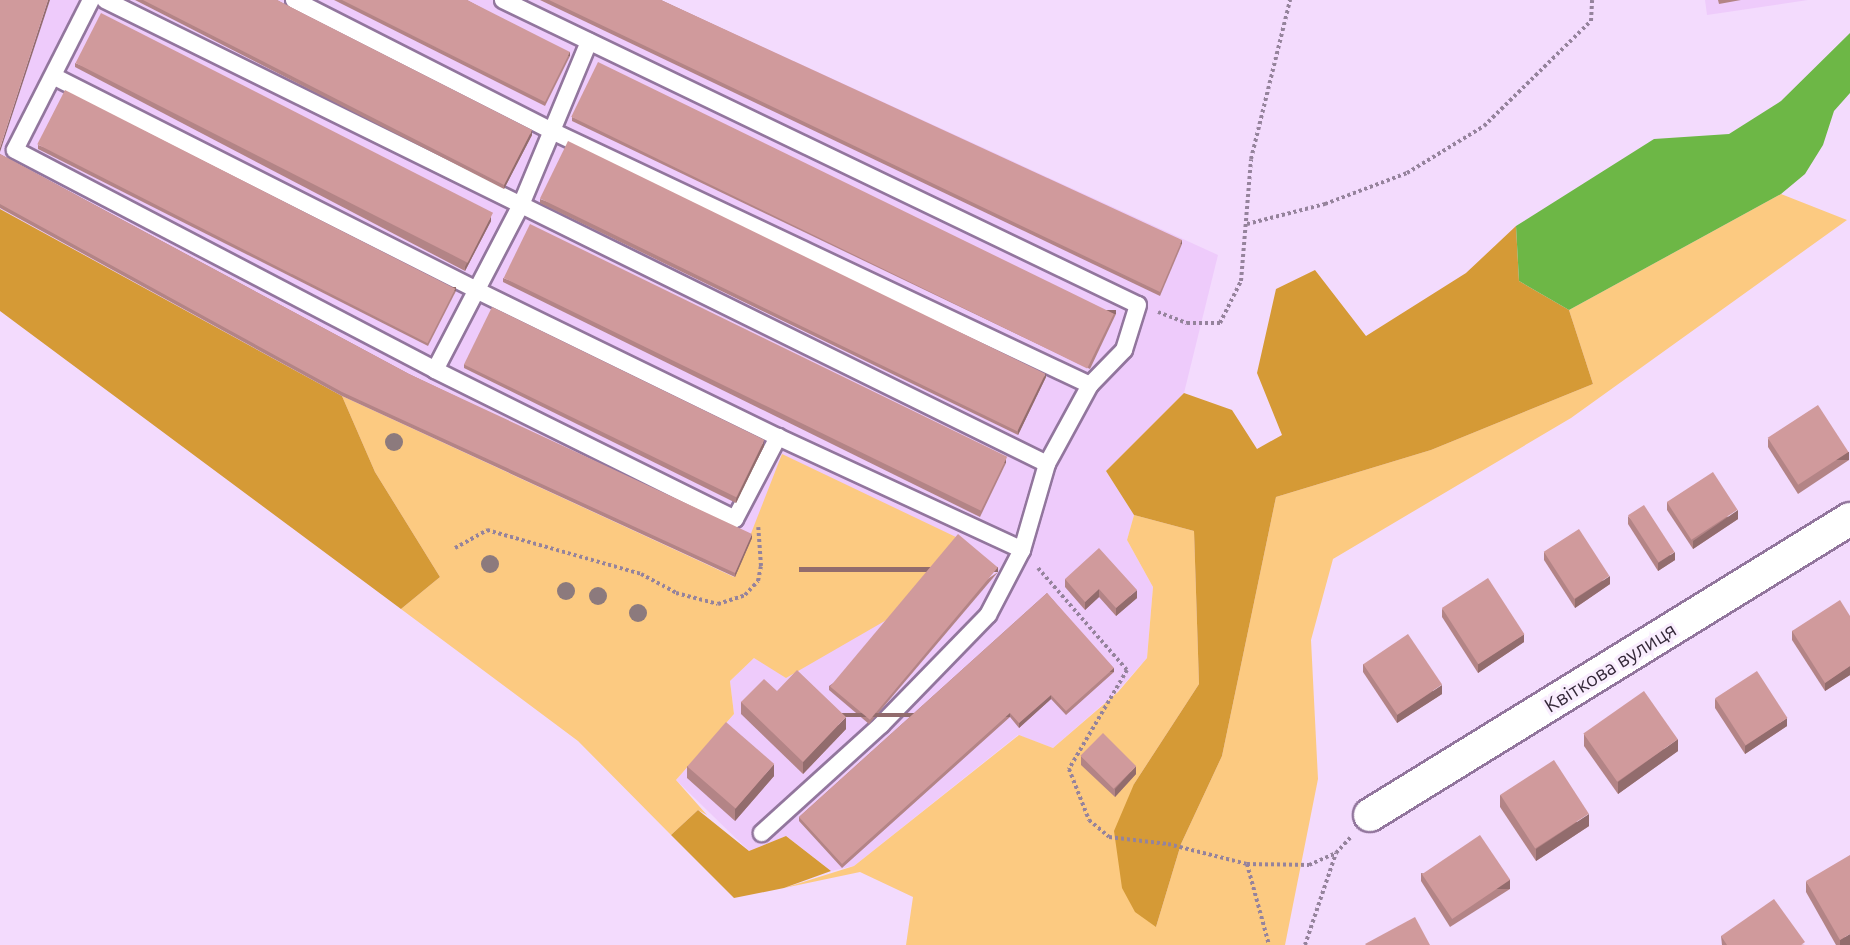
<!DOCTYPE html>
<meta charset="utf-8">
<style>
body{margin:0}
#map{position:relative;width:1850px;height:945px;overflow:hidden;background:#f3dbfd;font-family:Ubuntu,sans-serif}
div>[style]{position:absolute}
.built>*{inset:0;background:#eecbfb}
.green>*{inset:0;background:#fcca81}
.forest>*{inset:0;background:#d59a36}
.water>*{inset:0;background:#6db746}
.path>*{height:4px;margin-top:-2px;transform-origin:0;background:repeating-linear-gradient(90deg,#95839c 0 3px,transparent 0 6px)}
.roads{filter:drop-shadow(2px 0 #92769d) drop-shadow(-2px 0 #92769d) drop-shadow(0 2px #92769d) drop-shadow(0 -2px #92769d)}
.lane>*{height:16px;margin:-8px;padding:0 8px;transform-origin:8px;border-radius:8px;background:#fff}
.street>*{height:32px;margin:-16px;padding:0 16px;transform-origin:16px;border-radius:16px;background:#fff}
.trees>*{width:18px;height:18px;margin:-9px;border-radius:50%;background:#8c7a7d}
.wall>*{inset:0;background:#b38486}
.shaded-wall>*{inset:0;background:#926c6d;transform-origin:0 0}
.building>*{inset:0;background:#d09a9c;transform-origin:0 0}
span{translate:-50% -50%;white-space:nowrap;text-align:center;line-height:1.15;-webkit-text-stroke:6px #f9edfe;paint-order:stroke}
.street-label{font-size:20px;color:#342838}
</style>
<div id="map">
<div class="built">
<div style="clip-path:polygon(0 0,660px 0,1218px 255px,1184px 393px,1106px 471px,1134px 515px,1127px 540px,1153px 587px,1147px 658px,1117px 692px,1053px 748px,1018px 735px,854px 866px,831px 871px,786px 836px,749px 851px,676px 780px,734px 714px,730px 681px,754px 658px,752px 538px,735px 577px,342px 396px,0 209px)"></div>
<div style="clip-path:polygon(1705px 0,1808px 0,1707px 15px)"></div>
</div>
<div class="green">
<div style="clip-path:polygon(1781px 194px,1847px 220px,1571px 418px,1333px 559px,1311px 640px,1318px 779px,1285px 945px,906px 945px,913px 897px,860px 872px,784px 888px,854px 866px,1019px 735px,1053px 748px,1118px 692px,1147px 658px,1153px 587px,1127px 540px,1134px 515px,1194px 531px,1199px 684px,1134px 784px,1156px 927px,1181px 844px,1222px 756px,1276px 497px,1431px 450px,1593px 384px,1569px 310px)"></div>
<div style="clip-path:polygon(342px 396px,734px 577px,782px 454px,958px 538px,890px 618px,786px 678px,754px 658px,730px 681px,734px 714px,676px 780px,707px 815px,698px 810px,671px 835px,578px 741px,401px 609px,440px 577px,375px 472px)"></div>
</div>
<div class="forest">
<div style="clip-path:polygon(0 209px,342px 396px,375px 472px,440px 577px,401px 609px,0 311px)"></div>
<div style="clip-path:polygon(1516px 226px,1519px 281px,1569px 310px,1593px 384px,1431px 450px,1276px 497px,1222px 756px,1181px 844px,1156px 927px,1135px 912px,1122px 888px,1114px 831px,1134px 784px,1199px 684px,1194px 531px,1134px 515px,1106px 471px,1184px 393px,1232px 410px,1257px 449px,1282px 435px,1257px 373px,1276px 289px,1315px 270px,1366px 336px,1466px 273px)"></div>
<div style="clip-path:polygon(698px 810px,749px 851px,786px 836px,831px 871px,784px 888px,734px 898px,671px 835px)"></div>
</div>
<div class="water">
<div style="clip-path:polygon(1850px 33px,1850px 93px,1834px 111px,1823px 145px,1805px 174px,1781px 194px,1569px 310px,1519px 281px,1516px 226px,1654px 139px,1729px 134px,1781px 101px)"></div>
</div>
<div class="path">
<div style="left:1247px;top:224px;width:81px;rotate:-14.4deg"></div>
<div style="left:1325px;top:204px;width:88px;rotate:-20.7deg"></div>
<div style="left:1407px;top:173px;width:90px;rotate:-31.4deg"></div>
<div style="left:1484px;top:126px;width:150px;rotate:-44.5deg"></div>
<div style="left:1591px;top:21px;width:21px;rotate:-87deg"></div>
<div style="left:1158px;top:312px;width:31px;rotate:21deg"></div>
<div style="left:1187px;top:323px;width:33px"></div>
<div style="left:1220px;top:323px;width:47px;rotate:-63.4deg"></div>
<div style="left:1241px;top:281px;width:122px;rotate:-85.3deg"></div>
<div style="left:1251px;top:159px;width:164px;rotate:-76.2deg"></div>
<div style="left:455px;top:548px;width:37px;rotate:-29deg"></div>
<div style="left:487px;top:530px;width:160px;rotate:15.9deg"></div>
<div style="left:641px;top:574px;width:40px;rotate:28deg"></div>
<div style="left:676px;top:593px;width:43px;rotate:14.7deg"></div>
<div style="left:718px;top:604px;width:28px;rotate:-18deg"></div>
<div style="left:745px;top:595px;width:19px;rotate:-47deg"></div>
<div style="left:758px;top:581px;width:15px;rotate:-79deg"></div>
<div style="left:761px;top:566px;width:39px;rotate:-94deg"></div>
<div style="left:1038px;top:568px;width:135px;rotate:48.9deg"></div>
<div style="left:1127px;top:670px;width:115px;rotate:120.4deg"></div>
<div style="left:1069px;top:769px;width:55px;rotate:68.6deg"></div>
<div style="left:1089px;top:820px;width:26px;rotate:40deg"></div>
<div style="left:1109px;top:837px;width:59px;rotate:6.8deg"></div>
<div style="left:1168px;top:844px;width:81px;rotate:14.2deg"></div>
<div style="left:1247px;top:864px;width:62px;rotate:0.9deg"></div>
<div style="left:1309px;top:865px;width:30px;rotate:-24deg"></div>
<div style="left:1247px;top:864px;width:84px;rotate:74.8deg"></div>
<div style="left:1305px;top:945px;width:97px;rotate:-71.4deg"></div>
<div style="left:1336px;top:853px;width:22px;rotate:-47deg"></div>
</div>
<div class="roads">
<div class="lane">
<div style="left:91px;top:0;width:168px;rotate:116.9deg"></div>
<div style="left:15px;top:150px;width:474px;rotate:27.6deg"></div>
<div style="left:435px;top:370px;width:335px;rotate:26.4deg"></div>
<div style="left:735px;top:519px;width:93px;rotate:-62.3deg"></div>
<div style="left:105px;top:0;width:1050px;rotate:26.22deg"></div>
<div style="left:294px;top:0;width:289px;rotate:26.9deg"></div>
<div style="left:552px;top:131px;width:595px;rotate:25.27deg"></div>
<div style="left:503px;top:0;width:704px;rotate:25.66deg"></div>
<div style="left:1138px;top:305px;width:47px;rotate:107.3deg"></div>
<div style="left:1124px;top:350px;width:49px;rotate:134.2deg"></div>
<div style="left:1090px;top:385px;width:90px;rotate:118.6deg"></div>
<div style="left:1047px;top:464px;width:90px;rotate:106.2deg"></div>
<div style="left:1022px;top:550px;width:73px;rotate:117.6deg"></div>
<div style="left:988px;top:615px;width:153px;rotate:134.2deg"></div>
<div style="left:881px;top:725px;width:161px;rotate:137.8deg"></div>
<div style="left:53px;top:76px;width:474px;rotate:26.8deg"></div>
<div style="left:476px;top:290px;width:336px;rotate:26deg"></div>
<div style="left:778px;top:437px;width:269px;rotate:24.8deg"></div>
<div style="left:435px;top:370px;width:186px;rotate:-62.5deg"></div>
<div style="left:521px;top:205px;width:177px;rotate:-67.4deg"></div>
</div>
<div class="street">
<div style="left:1370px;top:815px;width:564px;rotate:-31.66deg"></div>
</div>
</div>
<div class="trees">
<div style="left:394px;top:442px"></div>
<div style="left:490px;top:564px"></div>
<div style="left:566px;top:591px"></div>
<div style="left:598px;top:596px"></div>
<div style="left:638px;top:613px"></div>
</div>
<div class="wall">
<div style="clip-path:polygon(135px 0,277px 0,532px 135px,504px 189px)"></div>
<div style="clip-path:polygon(334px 0,467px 0,570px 56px,545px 106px)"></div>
<div style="clip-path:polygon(540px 0,661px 0,1182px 244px,1160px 296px)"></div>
<div style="clip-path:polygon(1718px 0,1741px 0,1719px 4px)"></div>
<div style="clip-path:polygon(75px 63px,491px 221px,465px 271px,75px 67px)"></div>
<div style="clip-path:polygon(572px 117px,1116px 314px,1090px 369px,572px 121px)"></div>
<div style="clip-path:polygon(38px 145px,456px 291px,428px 346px,38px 149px)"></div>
<div style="clip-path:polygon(0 154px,409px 374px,752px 538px,735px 577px,342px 396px,0 208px)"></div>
<div style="clip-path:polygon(540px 199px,1046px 377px,1018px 435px,540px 203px)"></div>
<div style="clip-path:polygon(503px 278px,1006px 463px,980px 517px,503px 282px)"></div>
<div style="clip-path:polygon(464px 364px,764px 446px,736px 503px,464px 368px)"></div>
<div style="clip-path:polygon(1768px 439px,1849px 460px,1798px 494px,1768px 447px)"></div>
<div style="clip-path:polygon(1667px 502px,1738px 519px,1693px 549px,1667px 510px)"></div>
<div style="clip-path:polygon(1628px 516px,1675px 560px,1658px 571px,1628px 524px)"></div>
<div style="clip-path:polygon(1544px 552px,1610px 584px,1575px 608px,1544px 560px)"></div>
<div style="clip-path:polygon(998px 572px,869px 724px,829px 690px,829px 686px)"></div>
<div style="clip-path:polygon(1065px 579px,1137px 598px,1116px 616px,1099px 597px,1085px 610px,1065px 587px)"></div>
<div style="clip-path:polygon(1047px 593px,1114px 672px,1066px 715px,1051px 699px,1019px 728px,1010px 717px,842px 868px,799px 821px,799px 817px)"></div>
<div style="clip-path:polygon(1442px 609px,1524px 642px,1478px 673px,1442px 617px)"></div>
<div style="clip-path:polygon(1850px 616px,1850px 675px,1825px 691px,1792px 640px,1792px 631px)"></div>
<div style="clip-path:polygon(1363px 664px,1442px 694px,1397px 723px,1363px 672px)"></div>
<div style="clip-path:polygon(777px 691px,846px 729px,803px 774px,741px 714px,741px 702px)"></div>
<div style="clip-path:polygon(1715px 699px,1787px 726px,1745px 754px,1715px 708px)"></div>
<div style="clip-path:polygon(1584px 734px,1678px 751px,1618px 794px,1584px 746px)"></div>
<div style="clip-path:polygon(1081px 756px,1136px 774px,1115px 797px,1081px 765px)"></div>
<div style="clip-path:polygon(687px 766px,774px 776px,735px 821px,687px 778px)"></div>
<div style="clip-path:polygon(1500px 795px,1589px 826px,1536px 861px,1500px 807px)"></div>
<div style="clip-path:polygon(1421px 873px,1510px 889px,1450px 927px,1421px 881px)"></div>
<div style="clip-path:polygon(1806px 881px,1850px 945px,1836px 945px,1806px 892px)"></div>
<div style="clip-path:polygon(1721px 936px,1805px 945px,1722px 945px)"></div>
</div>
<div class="shaded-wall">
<div style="clip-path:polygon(48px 0,50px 0,0 152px,0 148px)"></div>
<div style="left:570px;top:52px;width:4px;height:56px;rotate:90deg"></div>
<div style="clip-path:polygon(532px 130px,532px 135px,504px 189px,504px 185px)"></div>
<div style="clip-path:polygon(491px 216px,491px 221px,465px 271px,465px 267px)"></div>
<div style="left:1182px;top:240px;width:4px;height:56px;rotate:90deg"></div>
<div style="left:456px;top:287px;width:4px;height:62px;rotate:90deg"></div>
<div style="left:1116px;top:310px;width:4px;height:61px;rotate:90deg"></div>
<div style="clip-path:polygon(1046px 373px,1046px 377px,1018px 435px,1018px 430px)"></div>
<div style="clip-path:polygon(764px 441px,764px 446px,736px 503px,736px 499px)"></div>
<div style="left:1849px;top:452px;width:8px;height:61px;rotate:90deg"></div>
<div style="left:1006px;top:459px;width:4px;height:60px;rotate:90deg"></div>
<div style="clip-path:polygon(1738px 510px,1738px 519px,1693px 549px,1693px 541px)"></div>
<div style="clip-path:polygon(752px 534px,752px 538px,735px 577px,735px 573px)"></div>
<div style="clip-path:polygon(1675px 552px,1675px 560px,1658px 571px,1658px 563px)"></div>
<div style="left:998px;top:567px;width:5px;height:199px;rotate:90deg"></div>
<div style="clip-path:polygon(1610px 576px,1610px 584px,1575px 608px,1575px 599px)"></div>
<div style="clip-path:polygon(1099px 589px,1099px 597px,1085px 610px,1085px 602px)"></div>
<div style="clip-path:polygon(1137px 590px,1137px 598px,1116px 616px,1116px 608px)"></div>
<div style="clip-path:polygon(1524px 634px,1524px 642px,1478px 673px,1478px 664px)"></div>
<div style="clip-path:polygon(1850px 666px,1850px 675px,1825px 691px,1825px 683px)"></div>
<div style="left:1114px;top:668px;width:4px;height:64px;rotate:90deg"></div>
<div style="clip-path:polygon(1442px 685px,1442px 694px,1397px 723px,1397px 715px)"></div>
<div style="clip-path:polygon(1051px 695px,1051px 699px,1019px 728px,1019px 723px)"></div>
<div style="left:1010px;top:713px;width:4px;height:226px;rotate:90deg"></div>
<div style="clip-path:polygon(846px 717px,846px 729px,803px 774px,803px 762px)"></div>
<div style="clip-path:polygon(1787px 718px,1787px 726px,1745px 754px,1745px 746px)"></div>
<div style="clip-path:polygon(1678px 739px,1678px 751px,1618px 794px,1618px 782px)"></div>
<div style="clip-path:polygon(774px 764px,774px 776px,735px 821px,735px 809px)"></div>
<div style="clip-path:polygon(1136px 766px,1136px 774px,1115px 797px,1115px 789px)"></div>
<div style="clip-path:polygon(1589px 814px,1589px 826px,1536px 861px,1536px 849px)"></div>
<div style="left:1510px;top:880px;width:9px;height:71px;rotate:90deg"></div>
<div style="clip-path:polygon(1850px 934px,1850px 945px,1840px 945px,1840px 940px)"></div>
</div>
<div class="building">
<div style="clip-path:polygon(0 0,48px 0,0 148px)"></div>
<div style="clip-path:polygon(143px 0,277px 0,532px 130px,504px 185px)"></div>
<div style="clip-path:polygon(342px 0,467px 0,570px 52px,545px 102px)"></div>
<div style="clip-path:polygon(549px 0,661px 0,1182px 240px,1160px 292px)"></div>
<div style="left:101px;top:13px;width:440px;height:56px;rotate:27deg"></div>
<div style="left:598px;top:62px;width:574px;height:61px;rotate:26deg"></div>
<div style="left:65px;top:90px;width:438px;height:61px;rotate:27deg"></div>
<div style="left:568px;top:141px;width:531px;height:64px;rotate:26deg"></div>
<div style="clip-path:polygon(0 154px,409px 374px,752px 534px,735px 573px,342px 392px,0 204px)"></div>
<div style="left:530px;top:224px;width:531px;height:60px;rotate:26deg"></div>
<div style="left:492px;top:307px;width:303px;height:64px;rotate:26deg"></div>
<div style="left:1818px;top:405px;width:56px;height:60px;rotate:57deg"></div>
<div style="left:1713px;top:472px;width:45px;height:55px;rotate:57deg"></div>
<div style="left:1644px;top:505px;width:56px;height:19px;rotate:57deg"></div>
<div style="left:1579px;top:529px;width:56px;height:42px;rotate:57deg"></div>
<div style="left:958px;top:534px;width:52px;height:199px;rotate:40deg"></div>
<div style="clip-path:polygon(1099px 548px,1137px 590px,1116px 608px,1099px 589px,1085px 602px,1065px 579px)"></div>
<div style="left:1488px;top:578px;width:67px;height:55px;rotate:57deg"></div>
<div style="clip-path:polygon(1047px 593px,1114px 668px,1066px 711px,1051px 695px,1019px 723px,1010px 713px,842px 864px,799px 817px)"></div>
<div style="clip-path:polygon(1840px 600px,1850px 616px,1850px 666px,1825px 683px,1792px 631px)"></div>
<div style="left:1408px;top:634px;width:61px;height:54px;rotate:56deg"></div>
<div style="clip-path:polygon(797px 670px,846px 717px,803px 762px,741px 702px,764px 679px,777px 691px)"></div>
<div style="left:1757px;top:671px;width:56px;height:50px;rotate:57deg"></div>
<div style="left:1644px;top:691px;width:59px;height:74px;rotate:55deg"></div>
<div style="left:726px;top:722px;width:64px;height:59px;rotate:41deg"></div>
<div style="left:1103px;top:733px;width:47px;height:32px;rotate:45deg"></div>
<div style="left:1554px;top:760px;width:64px;height:64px;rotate:57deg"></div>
<div style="left:1480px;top:835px;width:54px;height:70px;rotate:56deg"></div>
<div style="clip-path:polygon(1850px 855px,1850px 934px,1840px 940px,1806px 881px)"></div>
<div style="clip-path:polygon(1774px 899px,1805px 942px,1801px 945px,1727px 945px,1721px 936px)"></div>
<div style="clip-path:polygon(1415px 917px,1430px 945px,1366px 945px,1365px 944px)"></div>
</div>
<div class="street-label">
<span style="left:1610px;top:667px;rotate:-32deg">Квіткова вулиця</span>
</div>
</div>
